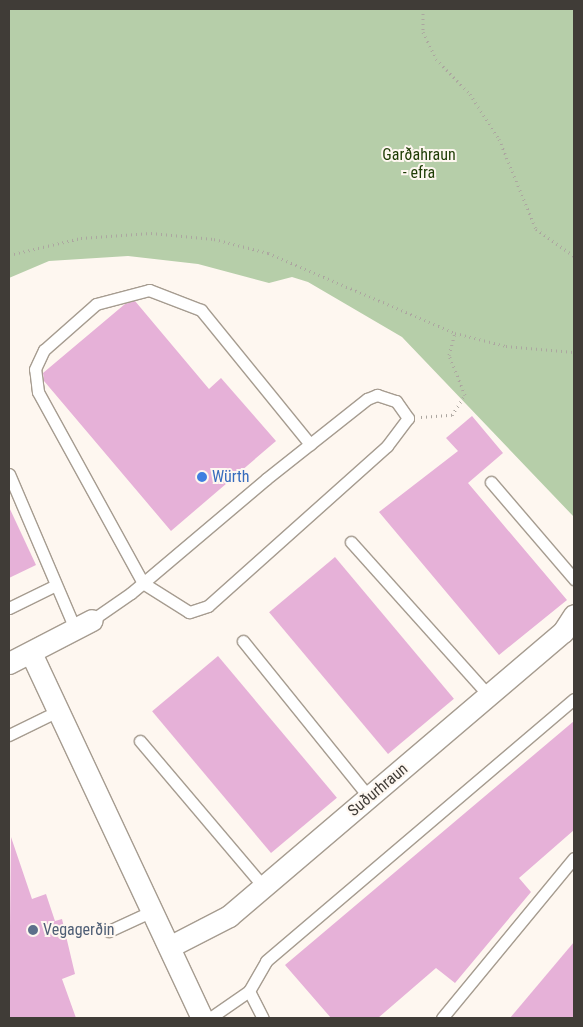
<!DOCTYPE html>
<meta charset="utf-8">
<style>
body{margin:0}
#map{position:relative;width:583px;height:1027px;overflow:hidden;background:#fef7f0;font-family:"Roboto Condensed",sans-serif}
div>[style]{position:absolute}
.green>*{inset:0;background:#b6cea9}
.building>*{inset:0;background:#e6b1d8;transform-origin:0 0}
.path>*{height:3px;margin-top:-1.5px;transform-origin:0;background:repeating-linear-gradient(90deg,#aca6a0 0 1px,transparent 0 5px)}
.roads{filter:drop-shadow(1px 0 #a69c90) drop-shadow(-1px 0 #a69c90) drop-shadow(0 1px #a69c90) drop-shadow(0 -1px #a69c90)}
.service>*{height:11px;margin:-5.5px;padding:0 5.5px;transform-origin:5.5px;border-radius:5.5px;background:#fff}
.minor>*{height:21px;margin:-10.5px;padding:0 10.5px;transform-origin:10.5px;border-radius:10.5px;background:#fff}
.dots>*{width:14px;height:14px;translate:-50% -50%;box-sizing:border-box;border:2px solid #fef7f0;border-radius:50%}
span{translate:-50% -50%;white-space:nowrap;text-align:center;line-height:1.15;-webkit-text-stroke:4px #fef7f0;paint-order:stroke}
.park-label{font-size:16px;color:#1e3c04}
.shop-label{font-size:16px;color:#366cbe}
.left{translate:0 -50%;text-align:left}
.street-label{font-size:16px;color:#403c37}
.service-label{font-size:16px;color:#4e5e75}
.frame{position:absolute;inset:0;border:10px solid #403c37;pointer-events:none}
</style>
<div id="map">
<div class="green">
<div style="clip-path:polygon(9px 9px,574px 9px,574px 517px,402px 337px,308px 282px,292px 277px,269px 283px,198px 264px,128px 256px,49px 261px,9px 278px)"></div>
</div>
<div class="building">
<div style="clip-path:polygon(135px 301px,209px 389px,221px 378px,276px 441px,171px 531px,44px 381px,43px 373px,125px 304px)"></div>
<div style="clip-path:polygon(472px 416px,503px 453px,468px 483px,567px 600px,499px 655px,379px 512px,458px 451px,446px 438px)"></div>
<div style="clip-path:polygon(9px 507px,36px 565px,9px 578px)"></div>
<div style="left:335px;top:557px;width:185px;height:86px;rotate:50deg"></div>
<div style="left:218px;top:656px;width:185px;height:86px;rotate:50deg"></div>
<div style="clip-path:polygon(574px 721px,574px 830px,519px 878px,531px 892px,455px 983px,436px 968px,378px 1018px,331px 1018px,285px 965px)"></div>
<div style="clip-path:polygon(11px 837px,32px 899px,46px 894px,55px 921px,62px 919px,75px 974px,62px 979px,76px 1018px,9px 1018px)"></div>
<div style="clip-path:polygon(574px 942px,574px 1018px,510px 1018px)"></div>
</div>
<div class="path">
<div style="left:423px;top:9px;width:23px;rotate:90deg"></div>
<div style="left:423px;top:32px;width:30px;rotate:64deg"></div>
<div style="left:436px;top:59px;width:49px;rotate:45.8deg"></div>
<div style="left:470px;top:94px;width:54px;rotate:57.2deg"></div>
<div style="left:499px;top:139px;width:97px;rotate:67.7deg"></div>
<div style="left:536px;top:229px;width:47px;rotate:35.4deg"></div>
<div style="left:9px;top:255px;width:74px;rotate:-13.3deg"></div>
<div style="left:81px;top:238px;width:70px;rotate:-4.1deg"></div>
<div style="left:151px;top:233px;width:63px;rotate:5.4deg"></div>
<div style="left:214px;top:239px;width:56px;rotate:14.5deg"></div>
<div style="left:268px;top:253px;width:203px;rotate:23.2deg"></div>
<div style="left:455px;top:333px;width:53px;rotate:14.3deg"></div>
<div style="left:506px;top:346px;width:68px;rotate:5deg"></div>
<div style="left:421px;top:417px;width:31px;rotate:-4deg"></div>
<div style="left:452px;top:415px;width:24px;rotate:-57deg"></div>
<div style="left:465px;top:395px;width:43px;rotate:-111.8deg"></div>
<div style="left:449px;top:355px;width:23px;rotate:-75deg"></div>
</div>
<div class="roads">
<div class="service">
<div style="left:9px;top:474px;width:168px;rotate:66.9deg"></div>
<div style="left:491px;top:482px;width:128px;rotate:49.4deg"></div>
<div style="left:351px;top:542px;width:207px;rotate:48.1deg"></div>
<div style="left:9px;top:608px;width:52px;rotate:-26.1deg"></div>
<div style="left:92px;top:620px;width:47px;rotate:-34.7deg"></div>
<div style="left:131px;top:593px;width:16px;rotate:-40deg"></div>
<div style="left:143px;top:583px;width:161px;rotate:-40.2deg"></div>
<div style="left:266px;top:479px;width:129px;rotate:-38.4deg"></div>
<div style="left:367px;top:399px;width:11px;rotate:-22deg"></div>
<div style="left:377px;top:395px;width:20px;rotate:18deg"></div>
<div style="left:396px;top:401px;width:21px;rotate:55deg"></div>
<div style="left:408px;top:418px;width:35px;rotate:127deg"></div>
<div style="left:387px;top:446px;width:240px;rotate:138.2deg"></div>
<div style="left:208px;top:606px;width:20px;rotate:162deg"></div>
<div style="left:189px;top:612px;width:54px;rotate:-147.8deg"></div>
<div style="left:143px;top:583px;width:218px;rotate:-118.8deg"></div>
<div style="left:38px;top:392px;width:23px;rotate:-97deg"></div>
<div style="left:35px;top:369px;width:21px;rotate:-65deg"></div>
<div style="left:44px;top:350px;width:69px;rotate:-41.5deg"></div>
<div style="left:96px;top:304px;width:55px;rotate:-14.8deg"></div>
<div style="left:149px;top:290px;width:56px;rotate:21deg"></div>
<div style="left:201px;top:310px;width:173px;rotate:50.9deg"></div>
<div style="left:243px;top:641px;width:201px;rotate:51.1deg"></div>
<div style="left:9px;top:735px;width:55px;rotate:-26.1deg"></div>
<div style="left:140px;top:741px;width:192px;rotate:49.7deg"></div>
<div style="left:109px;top:931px;width:47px;rotate:-24.9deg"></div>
<div style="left:249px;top:991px;width:34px;rotate:-60deg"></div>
<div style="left:266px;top:961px;width:404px;rotate:-40.4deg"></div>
<div style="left:210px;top:1018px;width:47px;rotate:-34.7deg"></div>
<div style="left:249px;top:991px;width:30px;rotate:63deg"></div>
<div style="left:442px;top:1018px;width:207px;rotate:-50.5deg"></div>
</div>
<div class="minor">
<div style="left:31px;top:653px;width:403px;rotate:64.9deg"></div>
<div style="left:9px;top:663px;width:93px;rotate:-27.4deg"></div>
<div style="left:169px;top:947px;width:68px;rotate:-27.3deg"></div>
<div style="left:229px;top:916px;width:438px;rotate:-40.4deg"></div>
<div style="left:563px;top:632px;width:20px;rotate:-57deg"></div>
</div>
</div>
<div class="dots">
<div style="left:202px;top:477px;background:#3f7fe0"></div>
<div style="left:33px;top:930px;background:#5c6f8a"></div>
</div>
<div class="park-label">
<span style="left:419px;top:164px">Garðahraun<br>- efra</span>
</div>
<div class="shop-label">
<span class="left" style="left:212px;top:477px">Würth</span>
</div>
<div class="street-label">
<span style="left:378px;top:790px;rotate:-40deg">Suðurhraun</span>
</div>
<div class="service-label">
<span class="left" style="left:43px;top:930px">Vegagerðin</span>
</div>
<div class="frame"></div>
</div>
